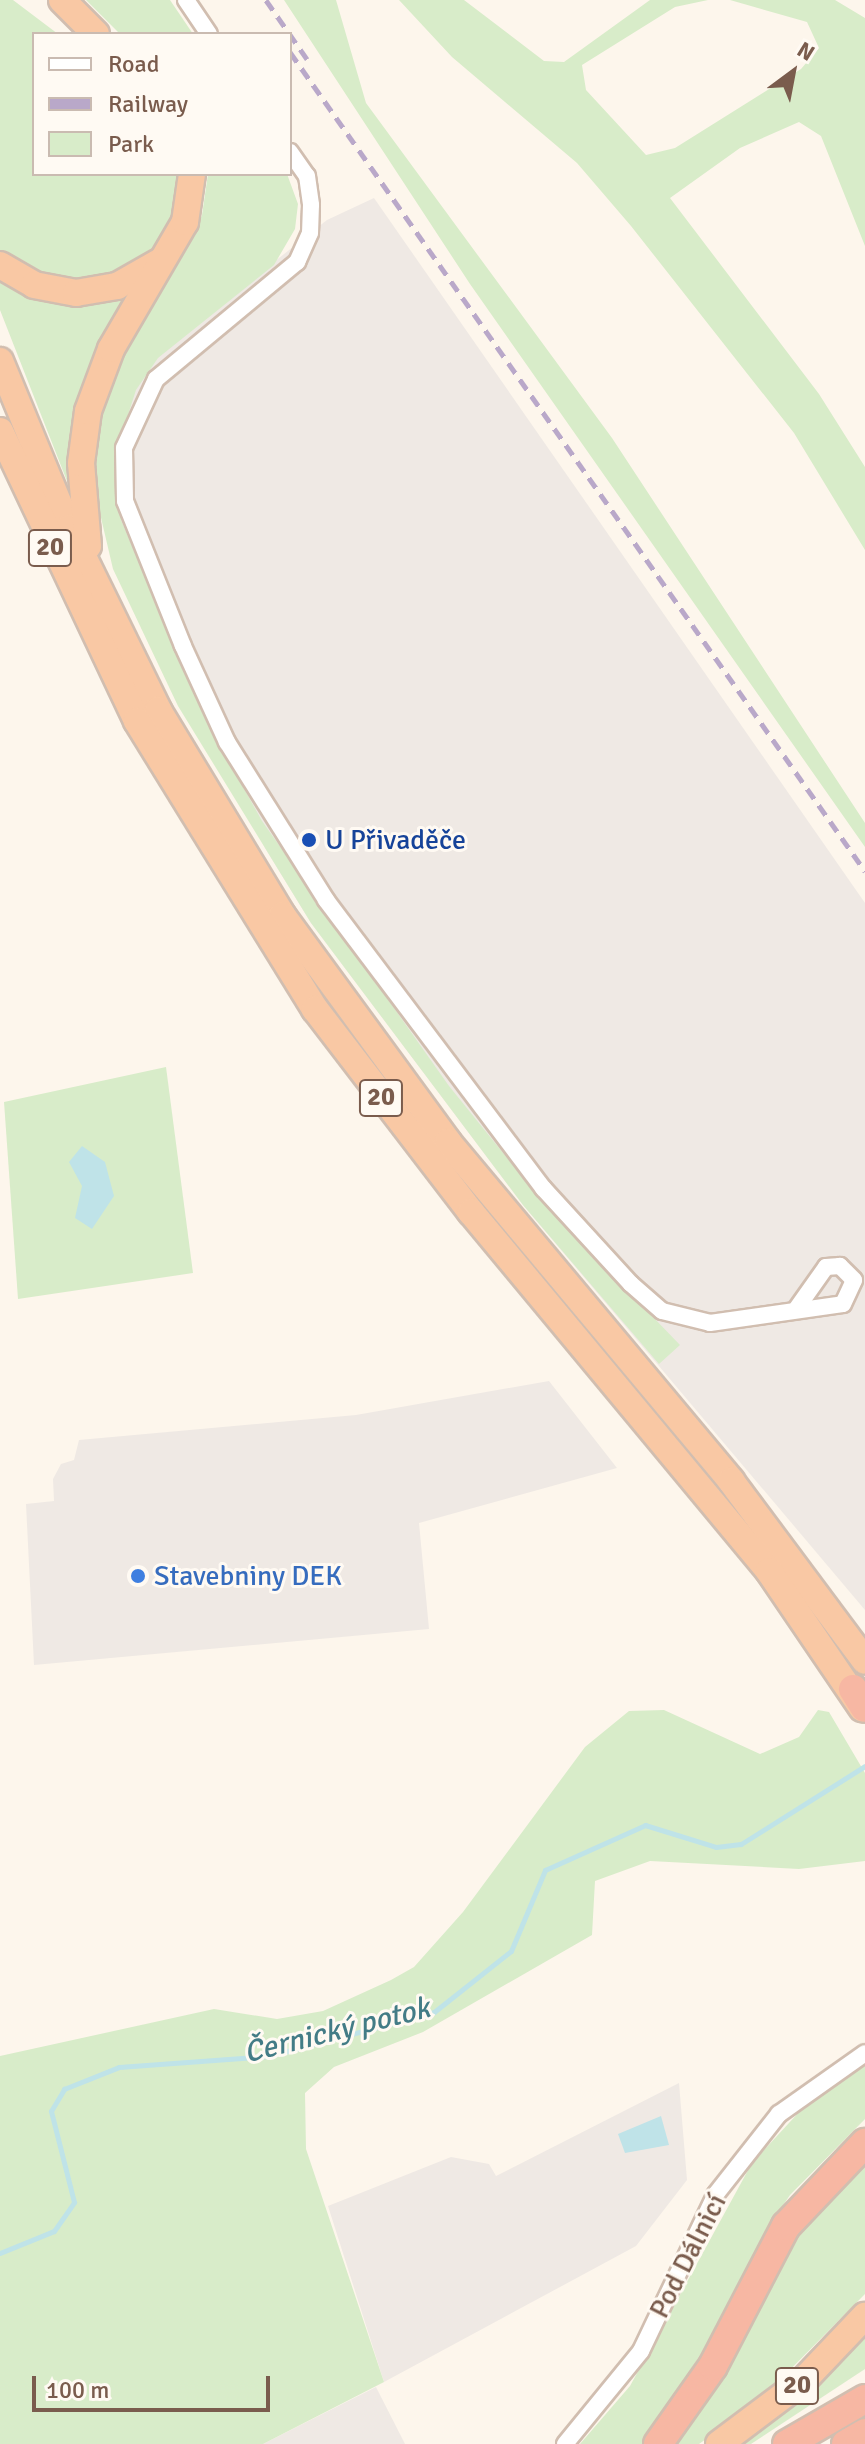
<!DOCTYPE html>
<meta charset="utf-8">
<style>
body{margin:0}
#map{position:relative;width:865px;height:2444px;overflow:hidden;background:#fdf6ec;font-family:Signika,sans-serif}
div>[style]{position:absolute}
.industrial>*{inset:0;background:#efe9e4}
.green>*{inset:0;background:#d8ecc9}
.water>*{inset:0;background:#bfe3e8}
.stream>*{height:5px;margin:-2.5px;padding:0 2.5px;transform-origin:2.5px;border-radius:2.5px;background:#bfe3e8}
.roads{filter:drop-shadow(2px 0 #d1beb0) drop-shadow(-2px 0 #d1beb0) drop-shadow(0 2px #d1beb0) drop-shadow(0 -2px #d1beb0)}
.minor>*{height:16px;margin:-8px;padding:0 8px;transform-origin:8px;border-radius:8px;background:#fff}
.trunk>*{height:26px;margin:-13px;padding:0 13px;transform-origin:13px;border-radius:13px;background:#f9c8a4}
.motorway>*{height:28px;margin:-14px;padding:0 14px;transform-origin:14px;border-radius:14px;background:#f7b7a3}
.rail>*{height:5px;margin-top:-2.5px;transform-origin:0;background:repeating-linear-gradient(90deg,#b9a8c9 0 12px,transparent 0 20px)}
.dots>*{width:22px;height:22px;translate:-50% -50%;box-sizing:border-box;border:4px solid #fffaf3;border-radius:50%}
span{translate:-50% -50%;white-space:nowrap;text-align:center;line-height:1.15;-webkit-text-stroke:6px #fffaf3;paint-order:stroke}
.shield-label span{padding:2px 6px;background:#fffaf3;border:2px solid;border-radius:6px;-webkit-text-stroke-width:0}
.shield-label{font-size:26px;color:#7a5c4d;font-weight:700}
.transit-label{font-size:28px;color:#164399}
.left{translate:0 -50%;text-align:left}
.shop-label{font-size:28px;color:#366cbe}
.street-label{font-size:28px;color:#7a5c4d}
.water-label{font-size:30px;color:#437c86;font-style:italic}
.legend{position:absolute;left:32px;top:32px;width:260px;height:144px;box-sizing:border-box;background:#fffaf3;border:2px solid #cabbb1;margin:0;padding:10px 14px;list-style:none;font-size:24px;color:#7a5c4d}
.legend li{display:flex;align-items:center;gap:16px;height:40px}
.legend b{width:40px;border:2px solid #cabbb1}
.north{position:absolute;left:753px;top:32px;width:80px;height:80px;-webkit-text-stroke:6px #fffaf3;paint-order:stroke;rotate:32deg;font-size:22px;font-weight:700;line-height:32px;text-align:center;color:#7a5c4d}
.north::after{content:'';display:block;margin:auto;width:28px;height:36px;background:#7a5c4d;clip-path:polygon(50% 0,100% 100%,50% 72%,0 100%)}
.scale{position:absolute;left:32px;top:2376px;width:238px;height:36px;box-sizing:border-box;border:4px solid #7a5c4d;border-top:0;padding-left:10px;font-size:24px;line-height:28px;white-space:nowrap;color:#7a5c4d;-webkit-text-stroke:6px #fffaf3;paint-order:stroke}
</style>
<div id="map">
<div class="industrial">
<div style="clip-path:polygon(374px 198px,865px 903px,865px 1610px,523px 1205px,311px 923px,265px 848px,103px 499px,139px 369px,327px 220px)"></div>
<div style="clip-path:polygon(549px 1381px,617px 1468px,419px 1523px,429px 1629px,34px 1665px,26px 1504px,54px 1501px,53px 1479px,61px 1464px,74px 1460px,79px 1440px,356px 1415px)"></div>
<div style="clip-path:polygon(679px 2083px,687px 2180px,636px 2246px,384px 2382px,328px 2206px,451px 2157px,489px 2164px,496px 2176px)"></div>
<div style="clip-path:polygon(376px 2387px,405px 2444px,263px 2444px)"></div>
</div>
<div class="green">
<div style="clip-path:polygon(0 0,13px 0,58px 34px,34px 34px,34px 174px,184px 174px,182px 202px,151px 254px,102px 283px,37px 278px,0 251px)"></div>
<div style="clip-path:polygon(86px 0,170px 0,193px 34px,120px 34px)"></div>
<div style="clip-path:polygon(284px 0,336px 0,366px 103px,612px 438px,865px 823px,865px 847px,470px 284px)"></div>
<div style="clip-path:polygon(399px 0,464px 0,544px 61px,564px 62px,650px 0,708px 0,675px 7px,582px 65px,586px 90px,646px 155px,675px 148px,801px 69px,819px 48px,807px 22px,730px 0,835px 0,865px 18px,865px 246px,821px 136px,799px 122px,740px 148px,670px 198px,819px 394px,865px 467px,865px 550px,794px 433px,631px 226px,577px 163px,452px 57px)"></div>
<div style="clip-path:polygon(208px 174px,287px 174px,298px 204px,295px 229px,274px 265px,158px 358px,136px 390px,119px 443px,121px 520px,207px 722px,262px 821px,449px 1086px,546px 1206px,680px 1345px,659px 1364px,523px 1205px,311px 923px,178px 706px,113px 569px,91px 475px,104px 388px,127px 337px,185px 252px,202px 215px)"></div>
<div style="clip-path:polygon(0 278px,45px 301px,72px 304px,137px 289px,74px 499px,0 310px)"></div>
<div style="clip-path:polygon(166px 1067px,193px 1273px,18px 1299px,4px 1102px)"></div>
<div style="clip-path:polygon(664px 1710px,760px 1754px,799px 1737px,818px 1710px,829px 1712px,865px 1773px,865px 1861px,799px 1869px,650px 1861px,595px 1881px,592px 1935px,423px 2032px,334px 2067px,305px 2093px,306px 2149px,384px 2382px,263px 2444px,0 2444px,0 2056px,214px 2009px,277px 2019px,323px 2011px,391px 1980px,414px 1967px,463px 1912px,585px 1747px,629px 1711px)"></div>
<div style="clip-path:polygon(865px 2060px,865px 2119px,790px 2195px,765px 2232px,709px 2341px,644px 2444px,580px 2444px,630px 2386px,752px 2163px,812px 2098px)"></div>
<div style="clip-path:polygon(865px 2156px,865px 2294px,758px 2402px,699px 2444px,675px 2444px,799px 2225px)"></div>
<div style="clip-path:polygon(865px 2337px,865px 2369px,751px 2444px,738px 2444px)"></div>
</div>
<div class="water">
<div style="clip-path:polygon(82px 1146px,105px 1162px,114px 1196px,92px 1229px,75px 1218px,82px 1186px,69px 1162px)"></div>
<div style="clip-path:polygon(661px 2116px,669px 2145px,625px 2153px,618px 2134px)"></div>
</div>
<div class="stream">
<div style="left:0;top:2253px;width:58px;rotate:-22.2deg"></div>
<div style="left:54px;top:2231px;width:35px;rotate:-55deg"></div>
<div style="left:74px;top:2202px;width:94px;rotate:-104.2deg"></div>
<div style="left:51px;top:2111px;width:26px;rotate:-59deg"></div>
<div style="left:64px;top:2089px;width:59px;rotate:-21.8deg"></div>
<div style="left:119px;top:2067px;width:150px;rotate:-4.2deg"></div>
<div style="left:269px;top:2056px;width:171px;rotate:-14.9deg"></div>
<div style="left:434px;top:2012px;width:98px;rotate:-38.4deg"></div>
<div style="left:511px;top:1951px;width:88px;rotate:-67.2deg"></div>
<div style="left:545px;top:1870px;width:110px;rotate:-24.2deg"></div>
<div style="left:645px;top:1825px;width:74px;rotate:17.2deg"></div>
<div style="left:716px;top:1847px;width:25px;rotate:-7deg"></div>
<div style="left:741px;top:1844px;width:146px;rotate:-32.2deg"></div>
</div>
<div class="roads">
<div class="minor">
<div style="left:186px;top:0;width:41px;rotate:55.9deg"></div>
<div style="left:290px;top:152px;width:29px;rotate:55deg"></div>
<div style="left:307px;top:176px;width:29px;rotate:82deg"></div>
<div style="left:311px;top:205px;width:28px;rotate:92deg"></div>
<div style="left:310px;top:233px;width:32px;rotate:114deg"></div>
<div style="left:297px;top:262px;width:183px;rotate:140.3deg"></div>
<div style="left:156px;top:379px;width:76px;rotate:114.9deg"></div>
<div style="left:124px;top:448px;width:53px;rotate:88.9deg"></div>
<div style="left:125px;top:501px;width:156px;rotate:68.2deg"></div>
<div style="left:183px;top:646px;width:106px;rotate:65.4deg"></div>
<div style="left:227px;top:742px;width:186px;rotate:57.9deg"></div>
<div style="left:326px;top:900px;width:361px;rotate:53deg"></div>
<div style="left:543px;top:1188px;width:130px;rotate:47.5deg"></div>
<div style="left:631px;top:1284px;width:41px;rotate:41.1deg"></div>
<div style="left:662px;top:1311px;width:49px;rotate:14deg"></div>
<div style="left:710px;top:1323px;width:134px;rotate:-8.1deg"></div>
<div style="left:843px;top:1304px;width:26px;rotate:-65deg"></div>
<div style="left:854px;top:1280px;width:20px;rotate:-135deg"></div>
<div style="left:840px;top:1266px;width:14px;rotate:176deg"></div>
<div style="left:826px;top:1267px;width:50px;rotate:125.3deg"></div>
<div style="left:565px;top:2444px;width:120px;rotate:-50.7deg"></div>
<div style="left:641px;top:2351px;width:174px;rotate:-64.5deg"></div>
<div style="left:716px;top:2194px;width:102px;rotate:-51.8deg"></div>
<div style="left:779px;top:2114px;width:105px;rotate:-35.3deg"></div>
</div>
<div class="trunk">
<div style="left:62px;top:0;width:48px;rotate:45deg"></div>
<div style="left:0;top:265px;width:39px;rotate:30deg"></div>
<div style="left:34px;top:285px;width:43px;rotate:10.8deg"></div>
<div style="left:76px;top:293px;width:42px;rotate:-9.7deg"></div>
<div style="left:117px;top:286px;width:48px;rotate:-29.7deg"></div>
<div style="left:0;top:361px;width:181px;rotate:67.6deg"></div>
<div style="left:69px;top:528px;width:203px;rotate:63.9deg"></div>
<div style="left:158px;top:710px;width:240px;rotate:58.8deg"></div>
<div style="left:282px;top:915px;width:281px;rotate:53.8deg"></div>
<div style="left:448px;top:1142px;width:442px;rotate:50.1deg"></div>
<div style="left:731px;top:1481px;width:224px;rotate:53.3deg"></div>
<div style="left:0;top:431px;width:321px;rotate:64.7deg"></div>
<div style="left:137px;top:721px;width:339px;rotate:58.3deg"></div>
<div style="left:315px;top:1009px;width:256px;rotate:52.5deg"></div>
<div style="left:471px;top:1212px;width:467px;rotate:50.3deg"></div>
<div style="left:769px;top:1571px;width:166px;rotate:55.8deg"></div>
<div style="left:88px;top:546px;width:83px;rotate:-94.8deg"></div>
<div style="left:81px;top:463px;width:52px;rotate:-82.3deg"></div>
<div style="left:88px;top:411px;width:66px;rotate:-69.6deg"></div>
<div style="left:111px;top:349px;width:147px;rotate:-59.8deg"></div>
<div style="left:185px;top:222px;width:49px;rotate:-81.7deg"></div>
<div style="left:719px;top:2444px;width:105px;rotate:-36.9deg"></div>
<div style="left:803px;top:2381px;width:90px;rotate:-46.4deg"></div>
</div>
<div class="motorway">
<div style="left:853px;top:1689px;width:22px;rotate:58deg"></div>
<div style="left:658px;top:2444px;width:95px;rotate:-54.8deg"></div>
<div style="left:713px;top:2366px;width:158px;rotate:-62.5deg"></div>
<div style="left:786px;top:2226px;width:115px;rotate:-46.4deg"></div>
<div style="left:787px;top:2444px;width:90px;rotate:-30deg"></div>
<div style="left:846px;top:2444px;width:22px;rotate:-30deg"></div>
</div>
</div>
<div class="rail">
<div style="left:266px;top:0;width:72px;rotate:55.2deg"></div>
<div style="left:290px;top:52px;width:1001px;rotate:54.93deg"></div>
</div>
<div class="dots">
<div style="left:309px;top:840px;background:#1a4fb4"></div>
<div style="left:138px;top:1576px;background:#3f7fe0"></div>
</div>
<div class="shield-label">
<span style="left:50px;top:548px">20</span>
<span style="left:381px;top:1098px">20</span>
<span style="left:797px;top:2386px">20</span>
</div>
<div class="transit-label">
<span class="left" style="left:325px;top:840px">U Přivaděče</span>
</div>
<div class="shop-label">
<span class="left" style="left:154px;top:1576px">Stavebniny DEK</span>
</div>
<div class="street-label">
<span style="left:688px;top:2256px;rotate:-63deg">Pod Dálnicí</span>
</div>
<div class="water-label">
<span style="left:337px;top:2031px;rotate:-14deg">Černický potok</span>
</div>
<ul class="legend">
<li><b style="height:10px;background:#fff"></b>Road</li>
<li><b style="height:10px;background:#b9a8c9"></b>Railway</li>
<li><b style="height:22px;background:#d8ecc9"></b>Park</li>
</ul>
<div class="north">N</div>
<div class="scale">100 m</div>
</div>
